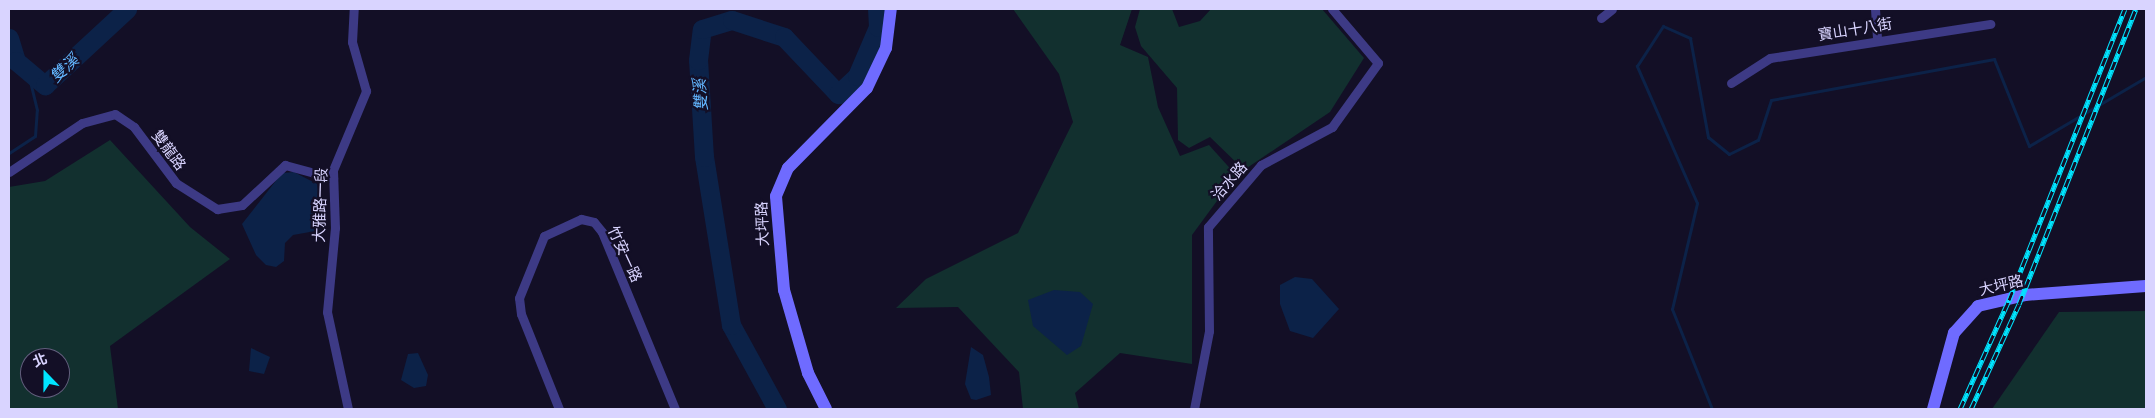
<!DOCTYPE html>
<meta charset="utf-8">
<style>
body{margin:0}
#map{position:relative;width:2155px;height:418px;overflow:hidden;background:#130f26;font-family:"Open Sans","Noto Sans TC",sans-serif}
div>[style]{position:absolute}
.green>*{inset:0;background:#12302f}
.water>*{inset:0;background:#0c2248}
.stream>*{height:3px;margin:-1.5px;padding:0 1.5px;transform-origin:1.5px;border-radius:1.5px;background:#0c2248}
.river>*{height:19px;margin:-9.5px;padding:0 9.5px;transform-origin:9.5px;border-radius:9.5px;background:#0c2248}
.street>*{height:9px;margin:-4.5px;padding:0 4.5px;transform-origin:4.5px;border-radius:4.5px;background:#3d3a85}
.secondary>*{height:12px;margin:-6px;padding:0 6px;transform-origin:6px;border-radius:6px;background:#6f6bff}
.rail>*{height:5px;margin-top:-2.5px;transform-origin:0;background:repeating-linear-gradient(90deg,#130f26 0 9px,#00e5ff 0 18px);box-sizing:border-box;border-block:1px solid #00e5ff}
span{translate:-50% -50%;white-space:nowrap;text-align:center;line-height:1.15;-webkit-text-stroke:4.5px #130f26;paint-order:stroke}
.street-label{font-size:15px;color:#d9d4ff}
.water-label{font-size:16px;color:#62b6ff;font-style:italic}
.frame{position:absolute;inset:0;border:10px solid #d9d4ff;pointer-events:none}
.north{position:absolute;left:20px;top:348px;width:50px;height:50px;box-sizing:border-box;background:#130f26;border:1px solid #625e7d;border-radius:50%;rotate:338deg;font-size:14px;font-weight:700;line-height:20px;text-align:center;color:#d9d4ff}
.north::after{content:'';display:block;margin:auto;width:18px;height:22px;background:#00e5ff;clip-path:polygon(50% 0,100% 100%,50% 72%,0 100%)}
</style>
<div id="map">
<div class="green">
<div style="clip-path:polygon(1013px 9px,1132px 9px,1120px 45px,1148px 57px,1158px 107px,1180px 156px,1209px 145px,1236px 175px,1192px 235px,1192px 364px,1120px 353px,1075px 393px,1079px 409px,1023px 409px,1019px 372px,958px 307px,896px 308px,926px 279px,1018px 233px,1073px 122px,1059px 74px)"></div>
<div style="clip-path:polygon(1140px 9px,1172px 9px,1179px 27px,1200px 21px,1211px 9px,1322px 9px,1364px 58px,1330px 112px,1244px 170px,1210px 137px,1189px 148px,1178px 140px,1177px 88px,1141px 46px,1135px 27px)"></div>
<div style="clip-path:polygon(evenodd,110px 140px,190px 227px,230px 259px,110px 346px,118px 409px,9px 409px,9px 187px,45px 181px,110px 140px,30px 358px,60px 358px,60px 388px,30px 388px,30px 358px)"></div>
<div style="clip-path:polygon(2146px 311px,2146px 409px,1992px 409px,2059px 312px)"></div>
</div>
<div class="water">
<div style="clip-path:polygon(294px 172px,317px 184px,324px 217px,321px 230px,293px 235px,285px 243px,284px 261px,276px 267px,266px 265px,256px 255px,242px 224px,282px 173px)"></div>
<div style="clip-path:polygon(1295px 277px,1312px 279px,1339px 309px,1313px 338px,1290px 331px,1280px 304px,1280px 285px)"></div>
<div style="clip-path:polygon(1054px 290px,1080px 292px,1093px 304px,1081px 346px,1067px 355px,1033px 326px,1028px 300px)"></div>
<div style="clip-path:polygon(971px 347px,983px 355px,989px 377px,991px 395px,976px 400px,971px 399px,965px 384px)"></div>
<div style="clip-path:polygon(251px 348px,270px 357px,264px 374px,249px 371px)"></div>
<div style="clip-path:polygon(418px 353px,428px 375px,426px 386px,414px 388px,401px 380px,408px 354px)"></div>
</div>
<div class="stream">
<div style="left:9px;top:153px;width:31px;rotate:-33deg"></div>
<div style="left:35px;top:136px;width:26px;rotate:-86deg"></div>
<div style="left:37px;top:110px;width:42px;rotate:-103.7deg"></div>
<div style="left:1712px;top:409px;width:108px;rotate:-111.8deg"></div>
<div style="left:1672px;top:309px;width:109px;rotate:-76.7deg"></div>
<div style="left:1697px;top:203px;width:150px;rotate:-113.7deg"></div>
<div style="left:1637px;top:66px;width:48px;rotate:-57deg"></div>
<div style="left:1663px;top:26px;width:30px;rotate:24deg"></div>
<div style="left:1690px;top:38px;width:101px;rotate:79.7deg"></div>
<div style="left:1708px;top:137px;width:27px;rotate:39deg"></div>
<div style="left:1729px;top:154px;width:32px;rotate:-26deg"></div>
<div style="left:1758px;top:140px;width:42px;rotate:-72deg"></div>
<div style="left:1771px;top:100px;width:227px;rotate:-10.4deg"></div>
<div style="left:1994px;top:59px;width:94px;rotate:68.1deg"></div>
<div style="left:2029px;top:146px;width:136px;rotate:-30.5deg"></div>
</div>
<div class="river">
<div style="left:9px;top:38px;width:24px;rotate:73deg"></div>
<div style="left:16px;top:61px;width:38px;rotate:40deg"></div>
<div style="left:45px;top:85px;width:112px;rotate:-42.8deg"></div>
<div style="left:777px;top:409px;width:96px;rotate:-118.7deg"></div>
<div style="left:731px;top:325px;width:170px;rotate:-99.1deg"></div>
<div style="left:704px;top:157px;width:97px;rotate:-93.5deg"></div>
<div style="left:698px;top:60px;width:31px;rotate:-83deg"></div>
<div style="left:702px;top:29px;width:31px;rotate:-17deg"></div>
<div style="left:732px;top:20px;width:55px;rotate:18.1deg"></div>
<div style="left:784px;top:37px;width:79px;rotate:46.5deg"></div>
<div style="left:838px;top:94px;width:26px;rotate:-43deg"></div>
<div style="left:857px;top:76px;width:53px;rotate:-66.8deg"></div>
<div style="left:878px;top:27px;width:18px;rotate:-93deg"></div>
</div>
<div class="street">
<div style="left:1875px;top:9px;width:30px;rotate:86deg"></div>
<div style="left:1601px;top:18px;width:14px;rotate:-39deg"></div>
<div style="left:1731px;top:83px;width:46px;rotate:-32.7deg"></div>
<div style="left:1770px;top:58px;width:223px;rotate:-8.8deg"></div>
<div style="left:9px;top:172px;width:88px;rotate:-33.9deg"></div>
<div style="left:82px;top:123px;width:34px;rotate:-15deg"></div>
<div style="left:115px;top:114px;width:23px;rotate:34deg"></div>
<div style="left:134px;top:127px;width:70px;rotate:53.1deg"></div>
<div style="left:176px;top:183px;width:49px;rotate:32.4deg"></div>
<div style="left:217px;top:209px;width:25px;rotate:-9deg"></div>
<div style="left:242px;top:205px;width:59px;rotate:-42.9deg"></div>
<div style="left:285px;top:165px;width:50px;rotate:15.2deg"></div>
<div style="left:348px;top:409px;width:99px;rotate:-102.2deg"></div>
<div style="left:327px;top:312px;width:84px;rotate:-84.6deg"></div>
<div style="left:335px;top:228px;width:58px;rotate:-92deg"></div>
<div style="left:333px;top:170px;width:86px;rotate:-67.3deg"></div>
<div style="left:366px;top:91px;width:51px;rotate:-105.9deg"></div>
<div style="left:352px;top:42px;width:33px;rotate:-87deg"></div>
<div style="left:559px;top:409px;width:102px;rotate:-111.8deg"></div>
<div style="left:521px;top:314px;width:16px;rotate:-97deg"></div>
<div style="left:519px;top:298px;width:67px;rotate:-68deg"></div>
<div style="left:544px;top:236px;width:41px;rotate:-24.7deg"></div>
<div style="left:581px;top:219px;width:13px;rotate:13deg"></div>
<div style="left:594px;top:222px;width:13px;rotate:51deg"></div>
<div style="left:602px;top:232px;width:191px;rotate:67.6deg"></div>
<div style="left:1194px;top:409px;width:79px;rotate:-79.1deg"></div>
<div style="left:1209px;top:331px;width:104px;rotate:-90.6deg"></div>
<div style="left:1208px;top:227px;width:82px;rotate:-49.5deg"></div>
<div style="left:1261px;top:165px;width:81px;rotate:-28.2deg"></div>
<div style="left:1332px;top:127px;width:79px;rotate:-54.3deg"></div>
<div style="left:1378px;top:63px;width:71px;rotate:-130.4deg"></div>
</div>
<div class="secondary">
<div style="left:826px;top:409px;width:40px;rotate:-116.6deg"></div>
<div style="left:808px;top:373px;width:86px;rotate:-106.1deg"></div>
<div style="left:784px;top:290px;width:94px;rotate:-94.9deg"></div>
<div style="left:776px;top:196px;width:30px;rotate:-67deg"></div>
<div style="left:788px;top:168px;width:112px;rotate:-45.4deg"></div>
<div style="left:867px;top:88px;width:44px;rotate:-64.6deg"></div>
<div style="left:886px;top:48px;width:39px;rotate:-83deg"></div>
<div style="left:1933px;top:409px;width:79px;rotate:-74.6deg"></div>
<div style="left:1954px;top:333px;width:36px;rotate:-48deg"></div>
<div style="left:1978px;top:306px;width:48px;rotate:-13.2deg"></div>
<div style="left:2025px;top:295px;width:121px;rotate:-4.3deg"></div>
</div>
<div class="rail">
<div style="left:1960px;top:409px;width:120px;rotate:-65.8deg"></div>
<div style="left:2009px;top:300px;width:313px;rotate:-68.3deg"></div>
<div style="left:1971px;top:409px;width:115px;rotate:-65.4deg"></div>
<div style="left:2019px;top:304px;width:317px;rotate:-68.4deg"></div>
</div>
<div class="street-label">
<span style="left:1855px;top:29px;rotate:-9deg">寶山十八街</span>
<span style="left:169px;top:150px;rotate:53deg">雙龍路</span>
<span style="left:1229px;top:181px;rotate:-49deg">洽水路</span>
<span style="left:320px;top:205px;rotate:-88deg">大雅路一段</span>
<span style="left:762px;top:224px;rotate:-92deg">大坪路</span>
<span style="left:625px;top:254px;rotate:65deg">竹安一路</span>
<span style="left:2001px;top:285px;rotate:-13deg">大坪路</span>
</div>
<div class="water-label">
<span style="left:64px;top:68px;rotate:-43deg">雙溪</span>
<span style="left:700px;top:95px;rotate:-94deg">雙溪</span>
</div>
<div class="frame"></div>
<div class="north">北</div>
</div>
